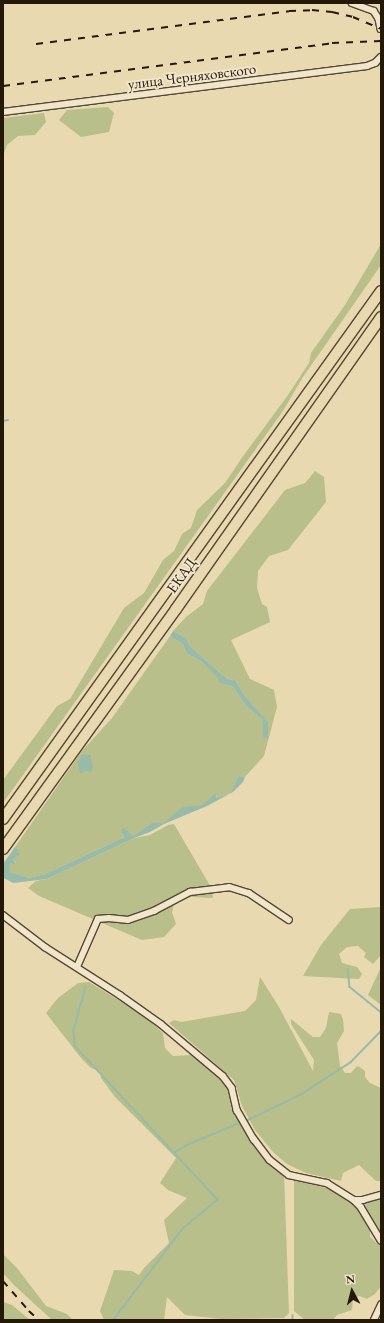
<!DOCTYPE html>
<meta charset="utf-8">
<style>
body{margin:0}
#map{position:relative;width:384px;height:1323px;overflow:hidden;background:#e9d9b0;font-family:"EB Garamond",serif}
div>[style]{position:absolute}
.green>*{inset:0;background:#b8bf8a}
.water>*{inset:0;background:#97baa9}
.stream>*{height:1.5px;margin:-0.75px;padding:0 0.75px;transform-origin:0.75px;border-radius:0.75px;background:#97baa9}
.roads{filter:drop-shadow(1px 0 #554832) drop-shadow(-1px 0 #554832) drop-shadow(0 1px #554832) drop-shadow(0 -1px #554832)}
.street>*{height:5.5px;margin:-2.75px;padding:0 2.75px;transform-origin:2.75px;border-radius:2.75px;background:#f1e6cc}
.highway>*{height:10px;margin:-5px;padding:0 5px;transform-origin:5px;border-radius:5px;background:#e9d9b0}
.rail>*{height:1.5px;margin-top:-0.75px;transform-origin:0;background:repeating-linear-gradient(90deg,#241808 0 7px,transparent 0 14px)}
span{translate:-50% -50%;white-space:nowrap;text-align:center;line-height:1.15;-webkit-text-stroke:4px #f1e6cc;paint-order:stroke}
.street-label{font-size:15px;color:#241808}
.frame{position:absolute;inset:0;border:4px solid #241808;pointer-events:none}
.north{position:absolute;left:332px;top:1271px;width:40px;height:40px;-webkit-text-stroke:3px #f1e6cc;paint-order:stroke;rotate:353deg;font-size:11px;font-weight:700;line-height:16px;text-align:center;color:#241808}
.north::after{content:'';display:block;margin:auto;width:14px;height:18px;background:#241808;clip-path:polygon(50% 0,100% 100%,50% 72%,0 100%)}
</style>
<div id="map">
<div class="green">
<div style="clip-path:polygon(108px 107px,114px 113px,109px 132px,81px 137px,59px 120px,67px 110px)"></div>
<div style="clip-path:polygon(44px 113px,46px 122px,35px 135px,18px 136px,7px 145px,3px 156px,3px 118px)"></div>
<div style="clip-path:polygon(381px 244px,381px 265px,303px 377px,283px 411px,3px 803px,3px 780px,57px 706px,70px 699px,124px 608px,144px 593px,163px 560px,174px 551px,182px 534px,191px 528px,197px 510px,225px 483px,241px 459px,288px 395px,309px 363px,311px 353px,345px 305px)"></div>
<div style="clip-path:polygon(315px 471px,324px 477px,326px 502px,288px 550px,269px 556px,258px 571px,257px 588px,262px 604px,267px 607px,270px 622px,231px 640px,250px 679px,274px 690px,277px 707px,264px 756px,245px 777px,238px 776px,231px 793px,216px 798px,217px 793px,202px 805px,183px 808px,163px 823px,151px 823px,133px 836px,125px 837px,45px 874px,29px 878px,8px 872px,10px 863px,16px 863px,13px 859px,18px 849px,15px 847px,82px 751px,112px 718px,170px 636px,183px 644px,186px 653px,202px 662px,220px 679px,219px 682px,233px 687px,246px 706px,263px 720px,263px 736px,268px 722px,245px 696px,235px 680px,227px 679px,190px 646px,185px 637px,173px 631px,186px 617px,203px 604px,207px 591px,285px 490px,305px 483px)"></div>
<div style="clip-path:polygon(174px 824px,212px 889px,213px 898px,191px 897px,175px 900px,172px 912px,176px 924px,164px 937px,142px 940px,39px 896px,28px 888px,36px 881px,47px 879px,134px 838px,150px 835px,168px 825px)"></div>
<div style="clip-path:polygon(381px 907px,381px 955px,373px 964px,364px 957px,366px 953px,358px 946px,347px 947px,339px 954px,342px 963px,357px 967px,362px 974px,359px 979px,303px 976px,321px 945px,350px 909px)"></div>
<div style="clip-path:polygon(381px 967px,381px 1005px,368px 995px)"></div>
<div style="clip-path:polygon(260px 977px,279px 1007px,313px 1071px,314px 1060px,291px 1024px,291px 1019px,313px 1037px,320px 1037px,326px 1028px,329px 1012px,341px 1014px,343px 1019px,344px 1031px,337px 1043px,340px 1066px,345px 1073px,351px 1073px,357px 1066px,361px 1068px,365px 1071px,365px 1077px,370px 1083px,381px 1088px,381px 1181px,376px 1181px,359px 1165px,343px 1173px,341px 1181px,306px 1173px,287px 1164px,273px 1152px,255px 1130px,242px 1106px,234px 1080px,169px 1023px,174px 1020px,181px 1022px,245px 1011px,256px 1000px)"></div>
<div style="clip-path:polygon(89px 982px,143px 1015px,163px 1033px,165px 1048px,173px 1056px,192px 1055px,223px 1079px,230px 1091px,234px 1111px,250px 1138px,273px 1165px,284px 1173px,289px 1313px,284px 1318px,221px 1319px,185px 1315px,167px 1297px,164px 1320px,104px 1320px,100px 1311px,114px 1270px,132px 1271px,139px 1275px,144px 1268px,169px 1243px,164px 1220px,187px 1198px,168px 1190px,160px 1183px,176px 1158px,115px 1097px,101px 1078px,100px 1071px,91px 1068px,81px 1058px,46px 1013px,58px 998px,78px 983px)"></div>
<div style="clip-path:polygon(294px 1180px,335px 1190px,353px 1201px,370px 1225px,370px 1237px,379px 1245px,381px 1244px,381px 1286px,375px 1294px,367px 1299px,359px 1296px,353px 1299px,352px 1310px,337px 1315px,333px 1320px,305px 1320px,294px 1311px)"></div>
<div style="clip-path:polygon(381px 1198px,381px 1235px,364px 1208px,366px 1203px)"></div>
<div style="clip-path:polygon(3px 1254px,17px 1268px,46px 1306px,67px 1314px,73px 1320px,52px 1320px,14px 1285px,3px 1273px)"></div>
<div style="clip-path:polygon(3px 1302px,12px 1305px,30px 1320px,3px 1320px)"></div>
</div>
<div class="water">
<div style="clip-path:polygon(173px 631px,185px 637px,190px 646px,227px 679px,235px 680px,245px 696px,268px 722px,268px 739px,263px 737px,263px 720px,246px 706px,233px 687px,218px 682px,219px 679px,202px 662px,186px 653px,183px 644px,170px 636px)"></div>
<div style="clip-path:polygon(82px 755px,90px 755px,93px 767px,91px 772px,85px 771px,80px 774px,78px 762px)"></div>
<div style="clip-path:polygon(238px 776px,245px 777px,243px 782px,233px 792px,207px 806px,164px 824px,150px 832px,134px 838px,47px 879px,13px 883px,4px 878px,3px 864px,15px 847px,18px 849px,19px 855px,13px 859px,16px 864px,10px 863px,9px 872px,29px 878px,45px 874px,125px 837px,121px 830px,124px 828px,133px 836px,151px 823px,163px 823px,183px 807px,202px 805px,217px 792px,216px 798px,231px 793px)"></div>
</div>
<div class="stream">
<div style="left:3px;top:421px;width:5px;rotate:-11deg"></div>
<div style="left:348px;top:969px;width:18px;rotate:84deg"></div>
<div style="left:350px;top:987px;width:40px;rotate:39deg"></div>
<div style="left:86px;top:987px;width:45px;rotate:105.6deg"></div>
<div style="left:74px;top:1030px;width:16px;rotate:86deg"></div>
<div style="left:75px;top:1046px;width:210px;rotate:47.1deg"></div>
<div style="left:218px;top:1200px;width:45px;rotate:140.4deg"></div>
<div style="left:183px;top:1229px;width:114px;rotate:127.2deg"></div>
<div style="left:248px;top:1120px;width:58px;rotate:-25.7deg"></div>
<div style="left:300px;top:1095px;width:61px;rotate:-32.9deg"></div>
<div style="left:351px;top:1062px;width:43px;rotate:-45.9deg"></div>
<div style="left:174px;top:1153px;width:17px;rotate:-31deg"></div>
<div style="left:189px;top:1144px;width:55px;rotate:-22.4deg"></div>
<div style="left:293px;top:1315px;width:5px;rotate:90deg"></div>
</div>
<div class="roads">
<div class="street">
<div style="left:352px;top:3px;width:23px;rotate:20deg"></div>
<div style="left:374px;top:11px;width:9px;rotate:58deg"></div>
<div style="left:379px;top:19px;width:10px;rotate:79deg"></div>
<div style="left:3px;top:112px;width:367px;rotate:-7.2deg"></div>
<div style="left:367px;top:66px;width:9px;rotate:-21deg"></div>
<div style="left:375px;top:63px;width:8px;rotate:-45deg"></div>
<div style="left:3px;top:915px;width:53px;rotate:37.3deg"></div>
<div style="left:45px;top:947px;width:89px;rotate:32.6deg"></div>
<div style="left:120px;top:995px;width:50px;rotate:35.3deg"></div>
<div style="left:161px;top:1024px;width:81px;rotate:40deg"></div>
<div style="left:223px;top:1076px;width:15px;rotate:53deg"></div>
<div style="left:232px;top:1088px;width:23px;rotate:77deg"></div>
<div style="left:237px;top:1110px;width:34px;rotate:60deg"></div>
<div style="left:254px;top:1139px;width:26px;rotate:53deg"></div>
<div style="left:270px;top:1160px;width:24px;rotate:38deg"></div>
<div style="left:289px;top:1175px;width:39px;rotate:12deg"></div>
<div style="left:327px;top:1183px;width:32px;rotate:32deg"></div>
<div style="left:354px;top:1200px;width:10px;rotate:45deg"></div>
<div style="left:361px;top:1207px;width:39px;rotate:59deg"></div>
<div style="left:77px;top:967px;width:52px;rotate:-66.4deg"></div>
<div style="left:98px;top:919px;width:11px;rotate:-5deg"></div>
<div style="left:109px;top:918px;width:19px;rotate:6deg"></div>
<div style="left:128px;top:920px;width:28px;rotate:-19deg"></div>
<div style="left:154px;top:911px;width:41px;rotate:-27.8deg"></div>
<div style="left:190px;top:892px;width:39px;rotate:-7deg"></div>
<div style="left:229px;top:887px;width:21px;rotate:17deg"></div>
<div style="left:249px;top:893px;width:48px;rotate:34deg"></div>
<div style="left:354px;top:1200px;width:9px"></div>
<div style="left:363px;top:1200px;width:19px;rotate:-16deg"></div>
<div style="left:374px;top:1320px;width:17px;rotate:-65deg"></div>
</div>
<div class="highway">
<div style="left:3px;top:819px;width:649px;rotate:-54.4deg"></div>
<div style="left:3px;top:849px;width:296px;rotate:-54.2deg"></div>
<div style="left:176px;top:609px;width:357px;rotate:-54.9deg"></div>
</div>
</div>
<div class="rail">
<div style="left:36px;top:44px;width:255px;rotate:-7.4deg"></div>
<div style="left:289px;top:11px;width:23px;rotate:-2deg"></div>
<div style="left:312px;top:10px;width:20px;rotate:6deg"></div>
<div style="left:332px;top:12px;width:22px;rotate:13deg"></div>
<div style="left:353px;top:17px;width:30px;rotate:23deg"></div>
<div style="left:3px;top:86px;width:332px;rotate:-7.4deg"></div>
<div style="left:332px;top:43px;width:49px;rotate:-2.3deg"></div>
<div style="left:3px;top:1281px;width:40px;rotate:49deg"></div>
<div style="left:29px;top:1311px;width:13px;rotate:42deg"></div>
</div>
<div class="street-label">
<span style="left:192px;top:76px;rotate:-7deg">улица Черняховского</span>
<span style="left:181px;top:575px;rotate:-55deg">ЕКАД</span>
</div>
<div class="frame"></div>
<div class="north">N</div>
</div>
